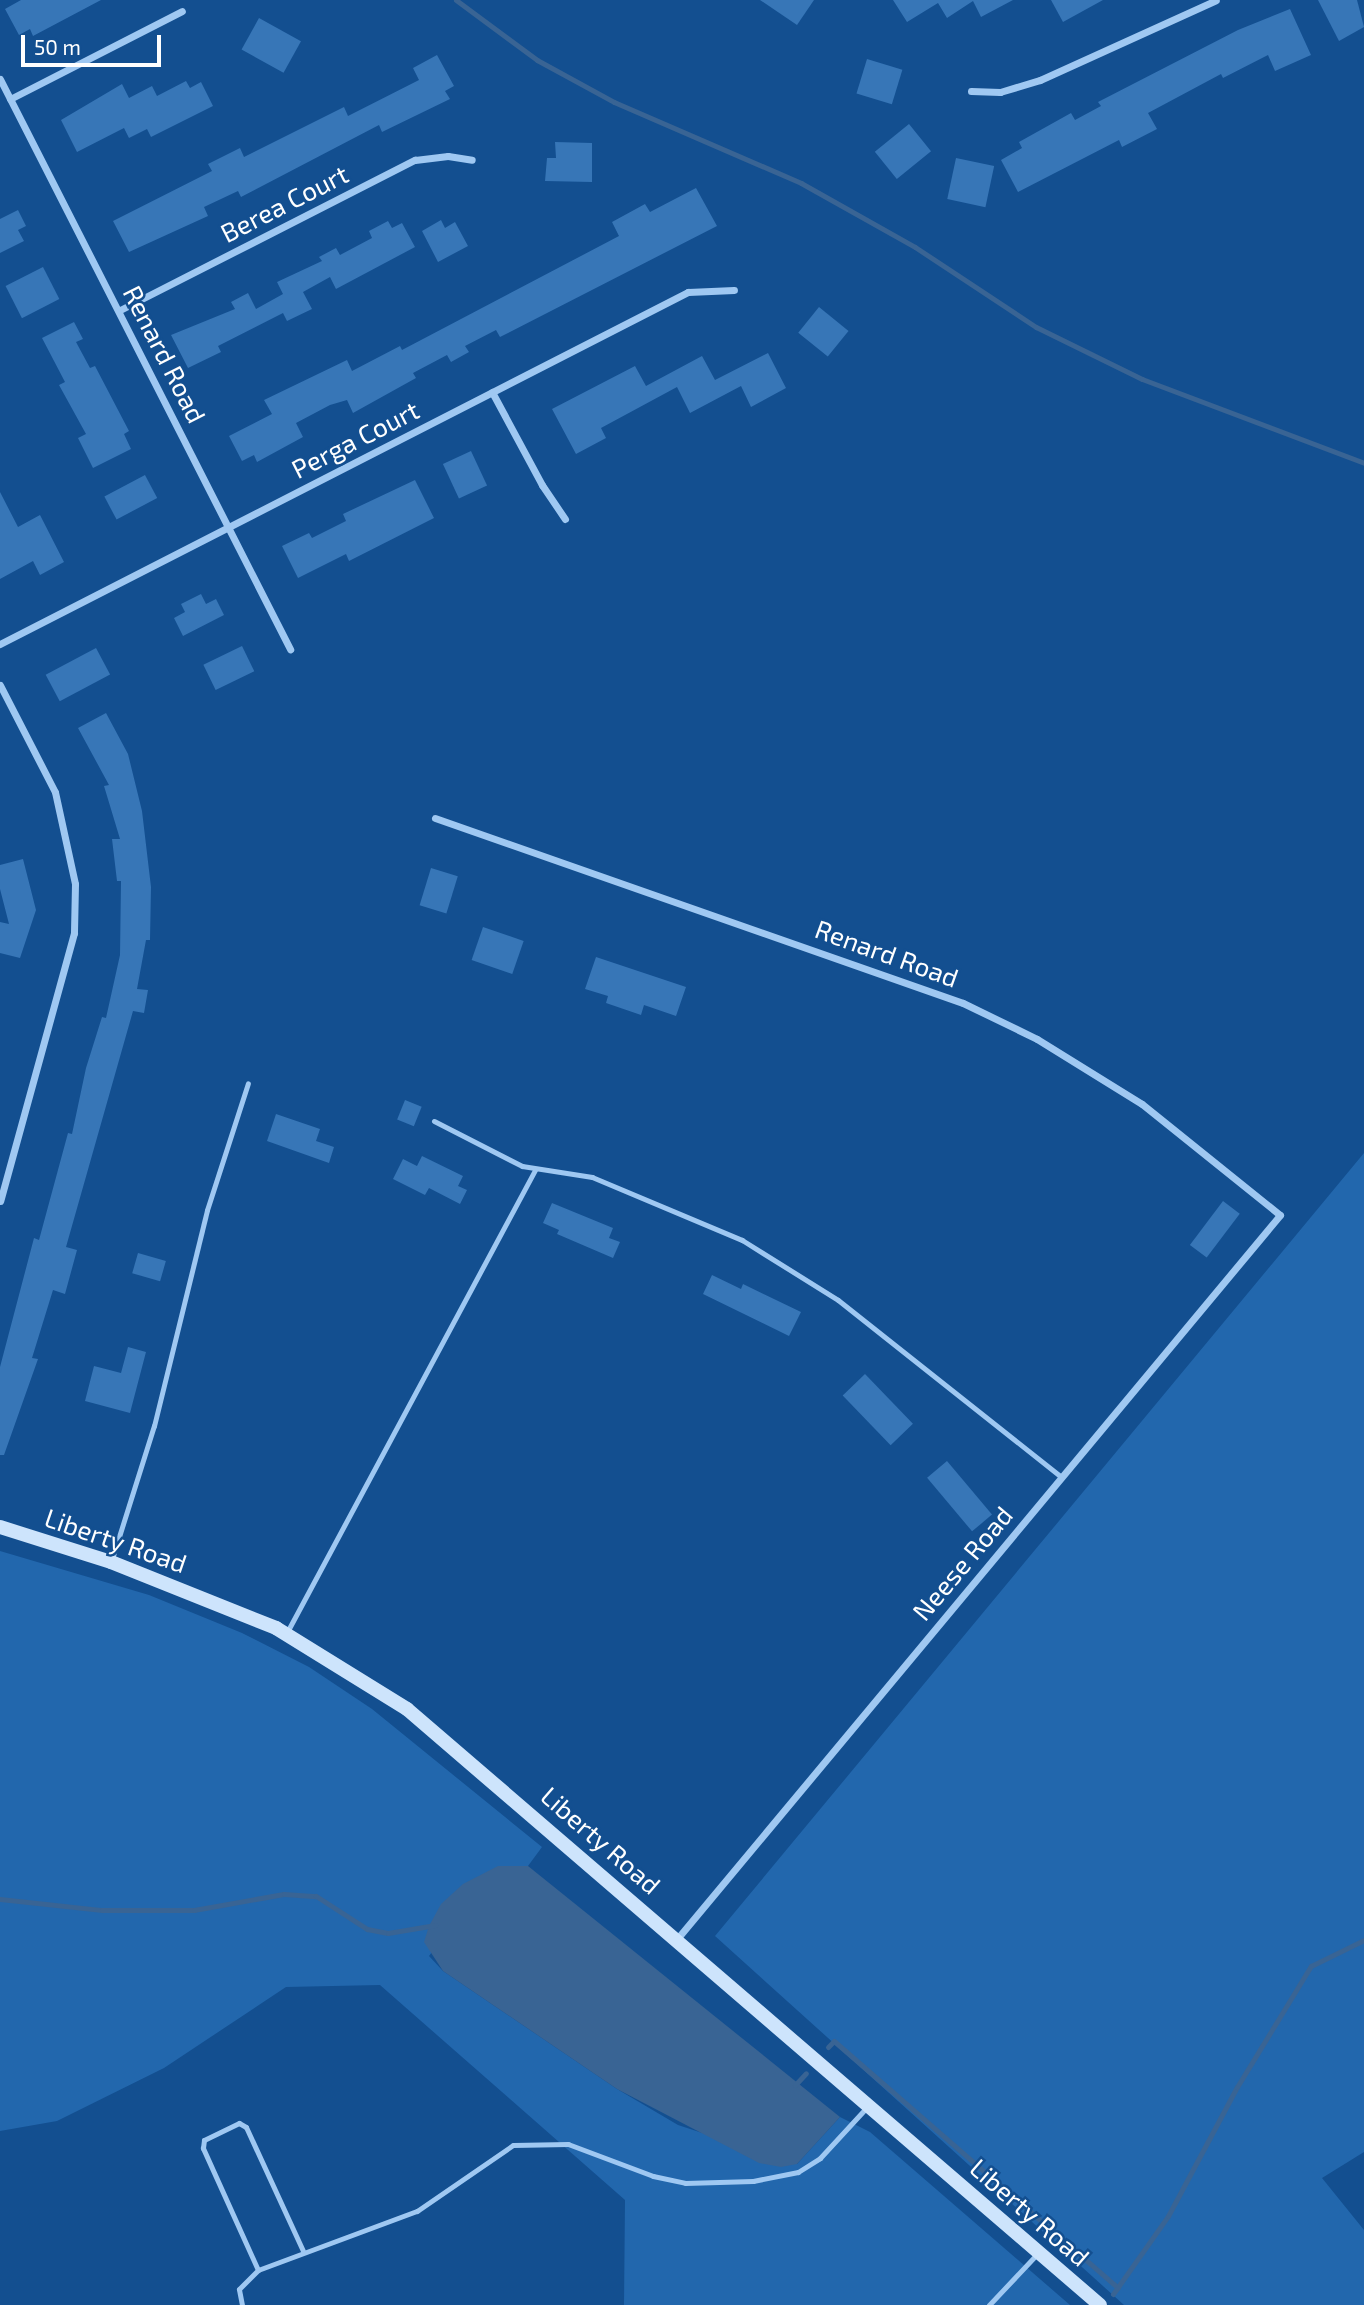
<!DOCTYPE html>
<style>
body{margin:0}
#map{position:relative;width:1364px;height:2305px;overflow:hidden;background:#134f90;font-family:"Exo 2",sans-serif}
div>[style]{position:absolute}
.green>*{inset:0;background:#2267ad}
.water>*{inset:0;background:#396494}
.stream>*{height:5px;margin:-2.5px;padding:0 2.5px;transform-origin:2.5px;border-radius:2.5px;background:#396494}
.building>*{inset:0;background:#3776b7;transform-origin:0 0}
.lane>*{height:5px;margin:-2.5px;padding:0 2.5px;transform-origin:2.5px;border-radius:2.5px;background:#9fc8f2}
.street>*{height:7px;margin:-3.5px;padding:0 3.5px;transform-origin:3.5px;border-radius:3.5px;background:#9fc8f2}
.secondary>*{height:14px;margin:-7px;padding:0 7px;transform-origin:7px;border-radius:7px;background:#cde4fc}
span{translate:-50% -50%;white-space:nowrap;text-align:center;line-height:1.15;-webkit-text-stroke:5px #134f90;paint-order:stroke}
.street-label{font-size:26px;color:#fff}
.scale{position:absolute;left:21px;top:35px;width:140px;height:32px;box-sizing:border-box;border:4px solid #fff;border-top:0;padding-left:9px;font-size:21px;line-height:24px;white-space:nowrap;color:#fff;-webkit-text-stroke:5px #134f90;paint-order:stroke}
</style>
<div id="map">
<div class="green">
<div style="clip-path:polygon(1364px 1153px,1364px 2152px,1322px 2178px,1364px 2230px,1364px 2305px,1124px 2305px,715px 1936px)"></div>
<div style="clip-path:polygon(0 1551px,149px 1595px,242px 1633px,309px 1667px,372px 1709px,542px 1847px,528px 1866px,498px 1867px,429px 1956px,443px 1971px,617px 2089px,678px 2125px,797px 2164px,840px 2117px,870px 2132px,1070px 2305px,624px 2305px,625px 2200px,380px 1985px,286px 1987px,164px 2068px,57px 2121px,0 2131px)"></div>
</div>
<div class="water">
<div style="clip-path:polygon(498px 1866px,528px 1866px,840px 2117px,797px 2164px,781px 2167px,759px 2163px,617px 2089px,443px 1971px,424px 1942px,429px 1926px,441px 1904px,463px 1884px)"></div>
</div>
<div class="stream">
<div style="left:456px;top:0;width:101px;rotate:36.5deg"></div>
<div style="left:537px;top:60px;width:88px;rotate:28.6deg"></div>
<div style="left:614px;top:102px;width:204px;rotate:23.4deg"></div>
<div style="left:801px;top:183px;width:131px;rotate:29.3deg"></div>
<div style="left:915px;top:247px;width:145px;rotate:33.5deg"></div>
<div style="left:1036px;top:327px;width:118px;rotate:26.1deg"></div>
<div style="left:1142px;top:379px;width:237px;rotate:20.7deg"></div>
<div style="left:0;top:1899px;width:103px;rotate:6.2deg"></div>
<div style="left:102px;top:1910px;width:92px"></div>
<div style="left:194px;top:1910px;width:91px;rotate:-10.1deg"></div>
<div style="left:284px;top:1894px;width:32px;rotate:4deg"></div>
<div style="left:316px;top:1896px;width:61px;rotate:32.9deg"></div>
<div style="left:367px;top:1929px;width:21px;rotate:11deg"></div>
<div style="left:388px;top:1933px;width:48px;rotate:-9.7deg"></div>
<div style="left:828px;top:2047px;width:8px;rotate:-45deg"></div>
<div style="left:834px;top:2041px;width:376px;rotate:41deg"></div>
<div style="left:795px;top:2085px;width:16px;rotate:-47deg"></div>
<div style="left:1113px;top:2294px;width:95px;rotate:-54.8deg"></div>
<div style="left:1168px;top:2216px;width:146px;rotate:-61.9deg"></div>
<div style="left:1237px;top:2087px;width:142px;rotate:-58.6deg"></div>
<div style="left:1311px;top:1966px;width:59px;rotate:-26.1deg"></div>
</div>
<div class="building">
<div style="clip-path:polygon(21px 0,101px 0,33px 36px,30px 29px,19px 35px,5px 9px)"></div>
<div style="clip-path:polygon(760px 0,814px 0,797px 25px)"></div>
<div style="clip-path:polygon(893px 0,1013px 0,981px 17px,973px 1px,947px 18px,938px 3px,907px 22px)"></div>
<div style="clip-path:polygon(1051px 0,1103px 0,1063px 22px)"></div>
<div style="clip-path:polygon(1318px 0,1357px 0,1364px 27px,1339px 41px)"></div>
<div style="clip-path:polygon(1290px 9px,1311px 55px,1275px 71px,1268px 55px,1223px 78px,1221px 74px,1148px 113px,1157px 129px,1122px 147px,1119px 140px,1018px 192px,1001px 160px,1022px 148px,1019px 142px,1071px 113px,1075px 120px,1101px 106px,1098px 102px,1238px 30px)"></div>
<div style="left:259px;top:18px;width:48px;height:36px;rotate:29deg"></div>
<div style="clip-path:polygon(437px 55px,454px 86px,445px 91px,450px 99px,382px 132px,379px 125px,241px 197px,238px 191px,204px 207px,208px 216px,129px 252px,113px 221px,212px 171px,208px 164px,240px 148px,244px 157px,344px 107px,348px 116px,419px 80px,413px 68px)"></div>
<div style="left:867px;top:59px;width:37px;height:36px;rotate:17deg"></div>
<div style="clip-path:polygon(186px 81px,190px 88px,201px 82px,213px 106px,151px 137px,147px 129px,129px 138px,124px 128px,77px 152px,61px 120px,122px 84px,129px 98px,152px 86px,157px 96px)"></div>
<div style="left:909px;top:124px;width:35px;height:44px;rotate:51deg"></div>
<div style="clip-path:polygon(555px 142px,592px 143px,592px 182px,545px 181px,547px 158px,556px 158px)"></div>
<div style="left:956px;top:158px;width:39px;height:42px;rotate:12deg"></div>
<div style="clip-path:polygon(696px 188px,717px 226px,500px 337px,496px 330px,465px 346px,469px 352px,451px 362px,447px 355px,413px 373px,416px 378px,353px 413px,347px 400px,330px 405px,296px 423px,303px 437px,257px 462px,254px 455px,242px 461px,229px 436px,272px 414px,264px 400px,347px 360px,352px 371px,400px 346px,402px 350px,619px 236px,612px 222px,645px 204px,650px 212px)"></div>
<div style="clip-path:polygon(18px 210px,26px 226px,18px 230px,24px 241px,0 253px,0 219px)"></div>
<div style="clip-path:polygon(441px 220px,445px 228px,455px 222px,468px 246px,438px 262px,422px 231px)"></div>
<div style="clip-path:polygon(388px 221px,392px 228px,402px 223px,415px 247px,336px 289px,330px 277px,303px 292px,312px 309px,287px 321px,283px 313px,218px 346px,221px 352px,188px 368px,171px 335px,235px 309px,231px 302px,248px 293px,256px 309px,283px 294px,277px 282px,322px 261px,319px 257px,336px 248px,340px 255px,372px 238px,369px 231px)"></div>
<div style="left:43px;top:267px;width:36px;height:42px;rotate:63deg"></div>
<div style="left:819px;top:307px;width:38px;height:33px;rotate:39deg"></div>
<div style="clip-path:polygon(74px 322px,83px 339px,76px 342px,90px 368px,95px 366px,129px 431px,124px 434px,131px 449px,93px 468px,78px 438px,86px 434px,59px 385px,65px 382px,42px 338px)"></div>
<div style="clip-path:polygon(768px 353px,786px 388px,751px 407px,741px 386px,690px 413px,677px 387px,601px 428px,606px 438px,576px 454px,552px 409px,635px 366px,646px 386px,702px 356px,715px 380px)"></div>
<div style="left:471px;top:451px;width:38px;height:31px;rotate:65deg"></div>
<div style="left:145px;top:475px;width:26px;height:46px;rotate:62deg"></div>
<div style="clip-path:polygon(415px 480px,434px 518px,349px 561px,346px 554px,298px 578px,282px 546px,309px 533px,312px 538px,346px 521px,343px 514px)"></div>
<div style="clip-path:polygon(0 492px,18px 527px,40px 515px,64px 562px,40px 575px,33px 561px,0 579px)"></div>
<div style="clip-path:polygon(201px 594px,206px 604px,216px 599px,224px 615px,183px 636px,174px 618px,185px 612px,181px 604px)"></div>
<div style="left:242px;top:646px;width:28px;height:43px;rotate:64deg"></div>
<div style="left:96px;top:648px;width:30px;height:57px;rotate:62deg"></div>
<div style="clip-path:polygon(106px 713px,128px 754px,142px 811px,151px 887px,150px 940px,146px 940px,137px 989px,148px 990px,144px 1013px,133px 1011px,66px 1247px,77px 1250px,65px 1294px,53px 1290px,32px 1358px,38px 1359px,4px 1455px,0 1455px,0 1367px,34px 1238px,39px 1240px,68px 1133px,72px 1134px,86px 1068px,102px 1017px,106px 1018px,120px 955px,121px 881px,117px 881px,112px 839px,120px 839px,104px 786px,109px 785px,78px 728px)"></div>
<div style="clip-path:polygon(23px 859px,36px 910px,20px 958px,0 953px,0 922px,9px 924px,0 889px,0 865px)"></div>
<div style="left:431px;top:868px;width:28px;height:39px;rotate:17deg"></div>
<div style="left:483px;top:927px;width:43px;height:35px;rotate:19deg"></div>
<div style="clip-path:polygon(596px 957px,686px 987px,676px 1016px,644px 1005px,641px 1015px,606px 1003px,608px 996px,585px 989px)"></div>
<div style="left:405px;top:1100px;width:18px;height:21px;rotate:22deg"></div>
<div style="clip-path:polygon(276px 1114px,320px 1129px,316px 1141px,334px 1147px,329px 1163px,267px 1141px)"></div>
<div style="clip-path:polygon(422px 1156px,463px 1176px,458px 1186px,467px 1190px,460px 1204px,429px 1188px,425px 1195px,393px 1179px,403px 1159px,417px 1166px)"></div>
<div style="left:1223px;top:1201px;width:21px;height:55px;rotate:37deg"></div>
<div style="clip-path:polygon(552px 1203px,613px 1228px,609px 1238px,620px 1242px,613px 1258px,557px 1234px,559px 1230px,543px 1223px)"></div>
<div style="left:138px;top:1253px;width:29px;height:21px;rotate:16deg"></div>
<div style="clip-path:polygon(712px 1275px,741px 1289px,743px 1284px,801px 1312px,789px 1336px,703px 1294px)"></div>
<div style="clip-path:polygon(128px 1347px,146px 1352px,130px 1413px,85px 1401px,94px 1366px,121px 1373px)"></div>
<div style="left:865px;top:1374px;width:69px;height:31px;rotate:46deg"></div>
<div style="left:947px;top:1461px;width:70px;height:26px;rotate:50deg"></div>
</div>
<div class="lane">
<div style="left:434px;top:1121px;width:99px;rotate:27.1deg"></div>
<div style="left:522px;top:1166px;width:71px;rotate:8.9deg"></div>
<div style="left:592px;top:1177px;width:163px;rotate:22.8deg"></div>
<div style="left:742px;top:1240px;width:113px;rotate:32deg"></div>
<div style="left:838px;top:1300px;width:285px;rotate:38.4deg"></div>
<div style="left:111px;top:1562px;width:143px;rotate:-72.5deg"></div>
<div style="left:154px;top:1426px;width:222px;rotate:-76.2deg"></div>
<div style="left:207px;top:1210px;width:133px;rotate:-72.1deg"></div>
<div style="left:286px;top:1634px;width:527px;rotate:-61.78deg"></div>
<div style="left:258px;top:2270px;width:134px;rotate:-114.3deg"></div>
<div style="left:203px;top:2148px;width:8px;rotate:-83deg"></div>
<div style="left:204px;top:2140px;width:39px;rotate:-26deg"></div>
<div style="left:239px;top:2123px;width:8px;rotate:30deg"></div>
<div style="left:246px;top:2127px;width:136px;rotate:65.3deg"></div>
<div style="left:242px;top:2305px;width:16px;rotate:-101deg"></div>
<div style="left:239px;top:2289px;width:27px;rotate:-45deg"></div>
<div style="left:258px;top:2270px;width:170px;rotate:-20.4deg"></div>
<div style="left:417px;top:2211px;width:116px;rotate:-34.5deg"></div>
<div style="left:513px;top:2145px;width:55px;rotate:-1deg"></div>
<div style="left:568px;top:2144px;width:91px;rotate:20.6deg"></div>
<div style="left:653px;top:2176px;width:33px;rotate:12deg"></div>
<div style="left:685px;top:2183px;width:68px;rotate:-1.7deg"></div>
<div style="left:753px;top:2181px;width:46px;rotate:-11.3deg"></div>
<div style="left:798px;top:2172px;width:26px;rotate:-32deg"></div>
<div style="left:820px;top:2158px;width:69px;rotate:-47.3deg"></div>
<div style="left:989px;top:2305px;width:70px;rotate:-46.7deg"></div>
</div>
<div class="street">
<div style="left:0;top:79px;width:640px;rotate:63.03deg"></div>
<div style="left:971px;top:91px;width:29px;rotate:2deg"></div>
<div style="left:1000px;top:92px;width:42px;rotate:-16.7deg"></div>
<div style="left:1040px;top:80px;width:193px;rotate:-24.4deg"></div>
<div style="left:10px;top:99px;width:193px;rotate:-27.1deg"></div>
<div style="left:120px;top:310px;width:331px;rotate:-27deg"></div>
<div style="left:415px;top:160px;width:33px;rotate:-7deg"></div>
<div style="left:448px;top:156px;width:24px;rotate:9deg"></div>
<div style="left:492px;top:392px;width:106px;rotate:61.7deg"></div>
<div style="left:542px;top:485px;width:41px;rotate:55.9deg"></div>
<div style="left:0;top:644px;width:773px;rotate:-27.1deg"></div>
<div style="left:688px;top:292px;width:46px;rotate:-2.5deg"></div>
<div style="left:0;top:685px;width:120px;rotate:62.8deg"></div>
<div style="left:55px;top:792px;width:94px;rotate:77.7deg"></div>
<div style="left:75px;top:884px;width:49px;rotate:91.2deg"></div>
<div style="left:74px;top:933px;width:278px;rotate:105.4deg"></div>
<div style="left:435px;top:818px;width:559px;rotate:19.31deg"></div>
<div style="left:963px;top:1003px;width:82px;rotate:25.9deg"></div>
<div style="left:1037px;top:1039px;width:123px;rotate:31.8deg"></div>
<div style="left:1142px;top:1104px;width:177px;rotate:38.8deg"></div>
<div style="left:1280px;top:1215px;width:942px;rotate:129.79deg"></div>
</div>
<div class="secondary">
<div style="left:0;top:1527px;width:116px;rotate:17.5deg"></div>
<div style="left:111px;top:1562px;width:178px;rotate:21.8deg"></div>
<div style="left:276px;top:1628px;width:154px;rotate:31.7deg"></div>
<div style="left:407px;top:1709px;width:914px;rotate:40.7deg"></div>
</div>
<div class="street-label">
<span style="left:284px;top:203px;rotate:-27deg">Berea Court</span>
<span style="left:165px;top:354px;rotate:63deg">Renard Road</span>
<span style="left:355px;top:439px;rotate:-27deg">Perga Court</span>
<span style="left:887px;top:953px;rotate:20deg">Renard Road</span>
<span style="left:116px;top:1540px;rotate:19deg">Liberty Road</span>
<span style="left:962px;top:1563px;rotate:-50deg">Neese Road</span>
<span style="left:601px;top:1840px;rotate:41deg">Liberty Road</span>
<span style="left:1030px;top:2212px;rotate:41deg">Liberty Road</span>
</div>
<div class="scale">50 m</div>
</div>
